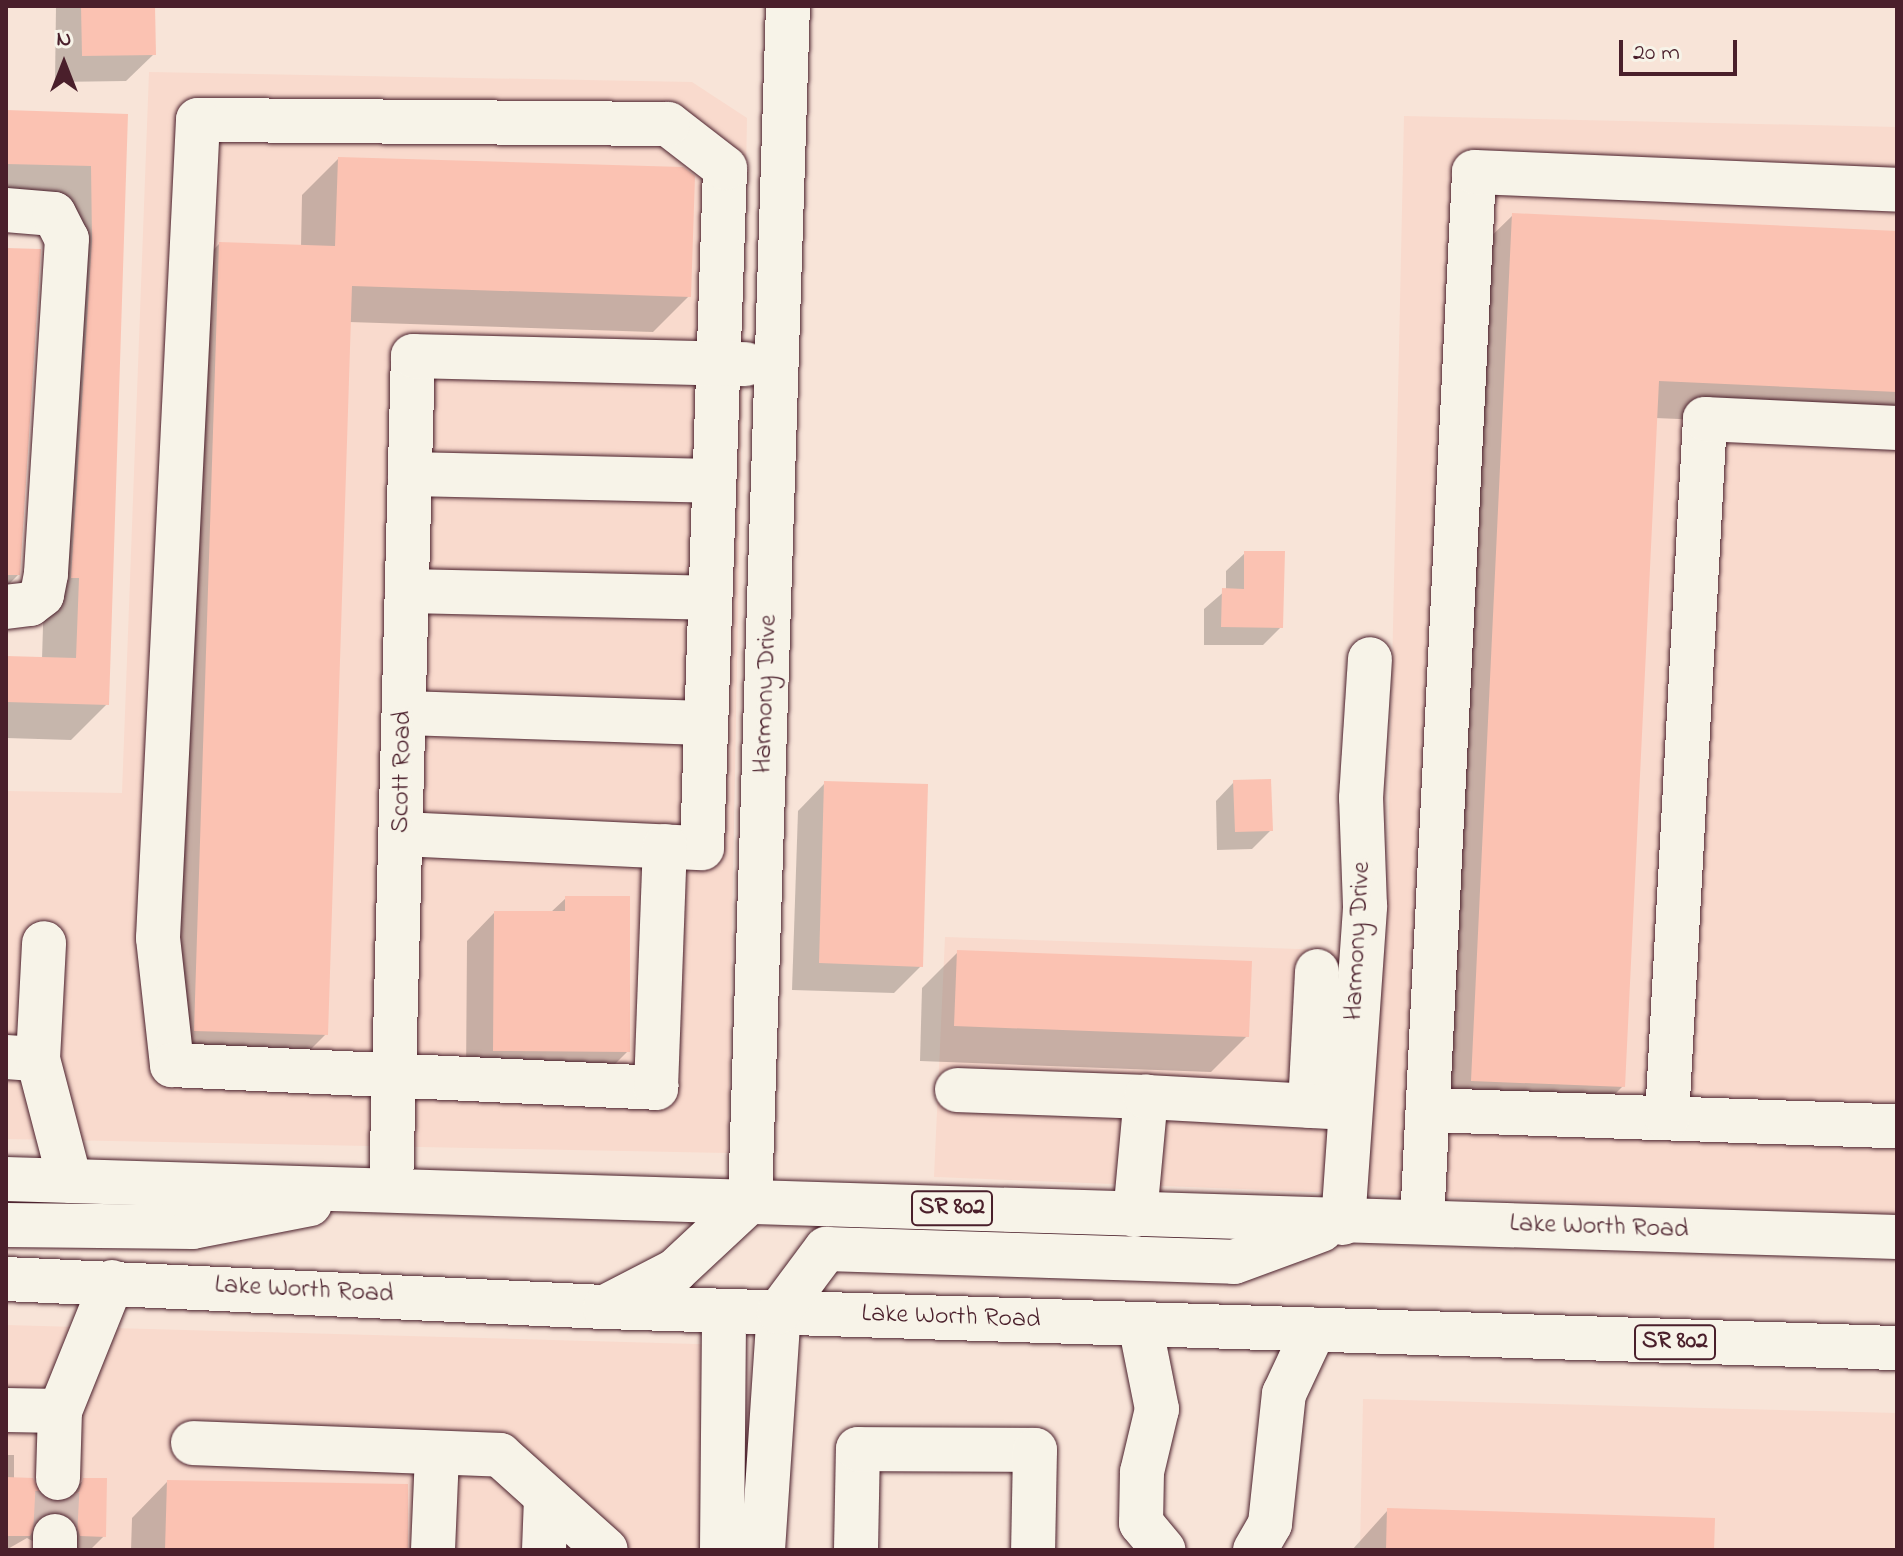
<!DOCTYPE html>
<html>
<head>
<meta charset="utf-8">
<style>
	body { margin:0 }
	#map { position:relative; width:1903px; height:1556px; overflow:hidden; background:#f8e4d8; font-family:"Indie Flower",sans-serif }
	div>[style] { position:absolute }
	.built>* { inset:0; background:#f9dacd }
	.shadow>* { inset:0; background:#0003 }
	.building>* { inset:0; background:#fbc2b2 }
	.minor-tunnel>* { height:44px; margin-top:-22px; transform-origin:0; background:repeating-linear-gradient(90deg,#d5bdb5 0 44px,transparent 0 66px) }
	.roads { filter:drop-shadow(0 0 2px #4a1f2b) drop-shadow(0 0 2px #4a1f2b) }
	.minor>* { height:44px; margin:-22px; padding:0 22px; transform-origin:22px; border-radius:22px; background:#f7f3e8 }
	.major>* { height:44px; margin:-22px; padding:0 22px; transform-origin:22px; border-radius:22px; background:#f7f3e8 }
	span { translate:-50% -50%; white-space:nowrap; text-align:center; line-height:1.15; -webkit-text-stroke:7px #f7f3e8; paint-order:stroke }
	.shield-label span { padding:2px 6px; background:#f7f3e8; border:2px solid; border-radius:6px; -webkit-text-stroke-width:0 }
	.shield-label { font-size:24px; color:#4a1f2b; font-weight:700 }
	.street-label { font-size:26px; color:#4a1f2b }
	.frame { position:absolute; inset:0; border:8px solid #4a1f2b; pointer-events:none }
	.north { position:absolute; left:24px; top:24px; width:80px; height:80px; -webkit-text-stroke:6px #f7f3e8; paint-order:stroke; rotate:0deg; font-size:22px; font-weight:700; line-height:32px; text-align:center; color:#4a1f2b }
	.north::after { content:''; display:block; margin:auto; width:28px; height:36px; background:#4a1f2b; clip-path:polygon(50% 0,100% 100%,50% 72%,0 100%) }
	.scale { position:absolute; left:1619px; top:40px; width:118px; height:36px; box-sizing:border-box; border:4px solid #4a1f2b; border-top:0; padding-left:10px; font-size:24px; line-height:28px; white-space:nowrap; color:#4a1f2b; -webkit-text-stroke:6px #f7f3e8; paint-order:stroke }
</style>
</head>
<body>
<div id="map">
	<div class="built">
		<i style="clip-path:polygon(149px 72px,692px 82px,747px 118px,728px 1153px,6px 1139px,6px 791px,122px 793px)"></i>
		<i style="clip-path:polygon(1404px 116px,1897px 127px,1897px 1215px,934px 1177px,945px 937px,1386px 952px)"></i>
		<i style="clip-path:polygon(6px 1325px,733px 1345px,736px 1550px,6px 1550px)"></i>
		<i style="clip-path:polygon(1363px 1399px,1897px 1413px,1897px 1550px,1360px 1550px)"></i>
	</div>
	<div class="shadow">
		<i style="clip-path:polygon(56px 6px,153px 6px,154px 54px,126px 81px,55px 82px)"></i>
		<i style="clip-path:polygon(6px 112px,125px 116px,107px 704px,71px 740px,6px 738px,6px 658px,42px 659px,56px 202px,6px 200px)"></i>
		<i style="clip-path:polygon(338px 159px,689px 296px,653px 332px,349px 322px,326px 1034px,290px 1070px,159px 1066px,184px 280px,219px 244px,301px 247px,302px 195px)"></i>
		<i style="clip-path:polygon(1513px 215px,1897px 233px,1897px 428px,1655px 418px,1623px 1086px,1587px 1122px,1436px 1116px,1477px 250px)"></i>
		<i style="clip-path:polygon(6px 250px,18px 575px,6px 587px)"></i>
		<i style="clip-path:polygon(1245px 553px,1281px 627px,1263px 645px,1204px 645px,1204px 609px,1226px 590px,1226px 571px)"></i>
		<i style="clip-path:polygon(1234px 782px,1271px 830px,1252px 849px,1217px 850px,1216px 801px)"></i>
		<i style="clip-path:polygon(825px 783px,921px 966px,894px 993px,792px 990px,798px 811px)"></i>
		<i style="clip-path:polygon(566px 898px,628px 1051px,601px 1078px,466px 1078px,467px 941px,494px 913px,550px 913px)"></i>
		<i style="clip-path:polygon(958px 952px,1247px 1036px,1211px 1072px,920px 1061px,922px 988px)"></i>
		<i style="clip-path:polygon(6px 1455px,14px 1455px,14px 1479px,56px 1505px,84px 1480px,104px 1536px,90px 1550px,49px 1550px,27px 1538px,6px 1550px)"></i>
		<i style="clip-path:polygon(167px 1482px,406px 1550px,131px 1550px,132px 1518px)"></i>
		<i style="clip-path:polygon(1388px 1510px,1712px 1550px,1352px 1550px)"></i>
	</div>
	<div class="building">
		<i style="clip-path:polygon(81px 6px,155px 6px,156px 55px,82px 56px)"></i>
		<i style="clip-path:polygon(6px 110px,128px 114px,109px 705px,6px 702px,6px 656px,76px 658px,79px 578px,71px 578px,92px 241px,91px 166px,6px 164px)"></i>
		<i style="clip-path:polygon(338px 157px,683px 167px,695px 176px,691px 297px,352px 286px,328px 1035px,194px 1031px,219px 242px,335px 246px)"></i>
		<i style="clip-path:polygon(1512px 213px,1897px 231px,1897px 392px,1659px 381px,1625px 1087px,1471px 1081px)"></i>
		<i style="clip-path:polygon(6px 248px,41px 249px,20px 575px,6px 575px)"></i>
		<i style="clip-path:polygon(1244px 551px,1285px 551px,1283px 628px,1221px 627px,1222px 588px,1244px 589px)"></i>
		<i style="clip-path:polygon(1271px 779px,1273px 831px,1235px 832px,1233px 780px)"></i>
		<i style="clip-path:polygon(824px 781px,928px 784px,923px 967px,819px 963px)"></i>
		<i style="clip-path:polygon(565px 896px,630px 896px,630px 1052px,493px 1051px,494px 911px,565px 911px)"></i>
		<i style="clip-path:polygon(957px 950px,1252px 961px,1249px 1037px,954px 1026px)"></i>
		<i style="clip-path:polygon(6px 1477px,33px 1478px,44px 1499px,58px 1503px,79px 1492px,83px 1478px,107px 1478px,106px 1537px,80px 1536px,76px 1523px,56px 1511px,42px 1515px,30px 1536px,6px 1536px)"></i>
		<i style="clip-path:polygon(167px 1480px,408px 1484px,408px 1550px,165px 1550px)"></i>
		<i style="clip-path:polygon(1387px 1508px,1715px 1518px,1714px 1550px,1386px 1550px)"></i>
	</div>
	<div class="minor-tunnel">
		<i style="left:55px;top:1536px;width:58px;rotate:-87deg"></i>
	</div>
	<div class="roads">
		<div class="minor">
			<i style="left:6px;top:210px;width:48px;rotate:4.8deg"></i>
			<i style="left:54px;top:214px;width:28px;rotate:63deg"></i>
			<i style="left:67px;top:239px;width:336px;rotate:93.6deg"></i>
			<i style="left:46px;top:574px;width:21px;rotate:101deg"></i>
			<i style="left:42px;top:595px;width:15px;rotate:143deg"></i>
			<i style="left:30px;top:604px;width:24px;rotate:173deg"></i>
			<i style="left:410px;top:474px;width:303px;rotate:1.3deg"></i>
			<i style="left:407px;top:591px;width:302px;rotate:1.3deg"></i>
			<i style="left:405px;top:713px;width:300px;rotate:1.9deg"></i>
			<i style="left:402px;top:834px;width:300px;rotate:2.7deg"></i>
			<i style="left:702px;top:848px;width:680px;rotate:-88.06deg"></i>
			<i style="left:725px;top:168px;width:72px;rotate:-142.3deg"></i>
			<i style="left:668px;top:124px;width:470px;rotate:-179.5deg"></i>
			<i style="left:198px;top:120px;width:819px;rotate:92.8deg"></i>
			<i style="left:158px;top:938px;width:128px;rotate:83.7deg"></i>
			<i style="left:172px;top:1065px;width:485px;rotate:2.7deg"></i>
			<i style="left:656px;top:1088px;width:242px;rotate:-87.9deg"></i>
			<i style="left:6px;top:1057px;width:32px;rotate:4deg"></i>
			<i style="left:38px;top:1059px;width:126px;rotate:75.3deg"></i>
			<i style="left:38px;top:1059px;width:116px;rotate:-87deg"></i>
			<i style="left:957px;top:1090px;width:189px;rotate:2.1deg"></i>
			<i style="left:1310px;top:1106px;width:135px;rotate:-87deg"></i>
			<i style="left:1428px;top:1110px;width:469px;rotate:2deg"></i>
			<i style="left:1667px;top:1118px;width:700px;rotate:-86.89deg"></i>
			<i style="left:1705px;top:419px;width:192px;rotate:2.7deg"></i>
			<i style="left:391px;top:1188px;width:832px;rotate:-88.49deg"></i>
			<i style="left:413px;top:356px;width:333px;rotate:1.4deg"></i>
			<i style="left:1135px;top:1215px;width:119px;rotate:-84.7deg"></i>
			<i style="left:1146px;top:1097px;width:204px;rotate:3.1deg"></i>
			<i style="left:1422px;top:1222px;width:1051px;rotate:-87.16deg"></i>
			<i style="left:1474px;top:172px;width:423px;rotate:2.4deg"></i>
			<i style="left:1343px;top:1223px;width:318px;rotate:-86deg"></i>
			<i style="left:1365px;top:906px;width:108px;rotate:-92.1deg"></i>
			<i style="left:1361px;top:798px;width:139px;rotate:-86.3deg"></i>
			<i style="left:605px;top:1307px;width:79px;rotate:-27.2deg"></i>
			<i style="left:675px;top:1271px;width:103px;rotate:-43deg"></i>
			<i style="left:750px;top:1201px;width:1196px;rotate:-88.18deg"></i>
			<i style="left:1140px;top:1324px;width:87px;rotate:78.7deg"></i>
			<i style="left:1157px;top:1409px;width:65px;rotate:103.4deg"></i>
			<i style="left:1142px;top:1472px;width:51px;rotate:91.1deg"></i>
			<i style="left:1141px;top:1523px;width:35px;rotate:50deg"></i>
			<i style="left:6px;top:1410px;width:54px;rotate:1.1deg"></i>
			<i style="left:193px;top:1443px;width:307px;rotate:2.2deg"></i>
			<i style="left:500px;top:1455px;width:142px;rotate:41.9deg"></i>
			<i style="left:58px;top:1478px;width:67px;rotate:-88.3deg"></i>
			<i style="left:60px;top:1411px;width:139px;rotate:-68deg"></i>
			<i style="left:55px;top:1550px;width:14px;rotate:-90deg"></i>
			<i style="left:433px;top:1550px;width:97px;rotate:-87.6deg"></i>
			<i style="left:544px;top:1550px;width:53px;rotate:-87.8deg"></i>
			<i style="left:722px;top:1550px;width:239px;rotate:-89.5deg"></i>
			<i style="left:763px;top:1550px;width:239px;rotate:-86.2deg"></i>
			<i style="left:856px;top:1550px;width:101px;rotate:-88.9deg"></i>
			<i style="left:858px;top:1449px;width:177px;rotate:0.3deg"></i>
			<i style="left:1035px;top:1450px;width:100px;rotate:91.1deg"></i>
			<i style="left:1255px;top:1550px;width:30px;rotate:-60deg"></i>
			<i style="left:1270px;top:1524px;width:131px;rotate:-83.9deg"></i>
			<i style="left:1284px;top:1394px;width:71px;rotate:-64.9deg"></i>
		</div>
		<div class="major">
			<i style="left:6px;top:1179px;width:1892px;rotate:1.76deg"></i>
			<i style="left:6px;top:1225px;width:187px;rotate:0.6deg"></i>
			<i style="left:193px;top:1227px;width:119px;rotate:-11.1deg"></i>
			<i style="left:6px;top:1279px;width:600px;rotate:2.68deg"></i>
			<i style="left:605px;top:1307px;width:1293px;rotate:1.82deg"></i>
			<i style="left:779px;top:1312px;width:79px;rotate:-53.3deg"></i>
			<i style="left:826px;top:1249px;width:408px;rotate:1.8deg"></i>
			<i style="left:1234px;top:1262px;width:93px;rotate:-20.2deg"></i>
		</div>
	</div>
	<div class="shield-label">
		<span style="left:952px;top:1208px">SR 802</span>
		<span style="left:1675px;top:1342px">SR 802</span>
	</div>
	<div class="street-label">
		<span style="left:767px;top:694px;rotate:-88deg">Harmony Drive</span>
		<span style="left:403px;top:772px;rotate:-89deg">Scott Road</span>
		<span style="left:1359px;top:941px;rotate:-87deg">Harmony Drive</span>
		<span style="left:1599px;top:1228px;rotate:2deg">Lake Worth Road</span>
		<span style="left:304px;top:1291px;rotate:3deg">Lake Worth Road</span>
		<span style="left:951px;top:1318px;rotate:2deg">Lake Worth Road</span>
	</div>
	<div class="frame"></div>
	<div class="north">N</div>
	<div class="scale">20 m</div>
</div>
</body>
</html>
